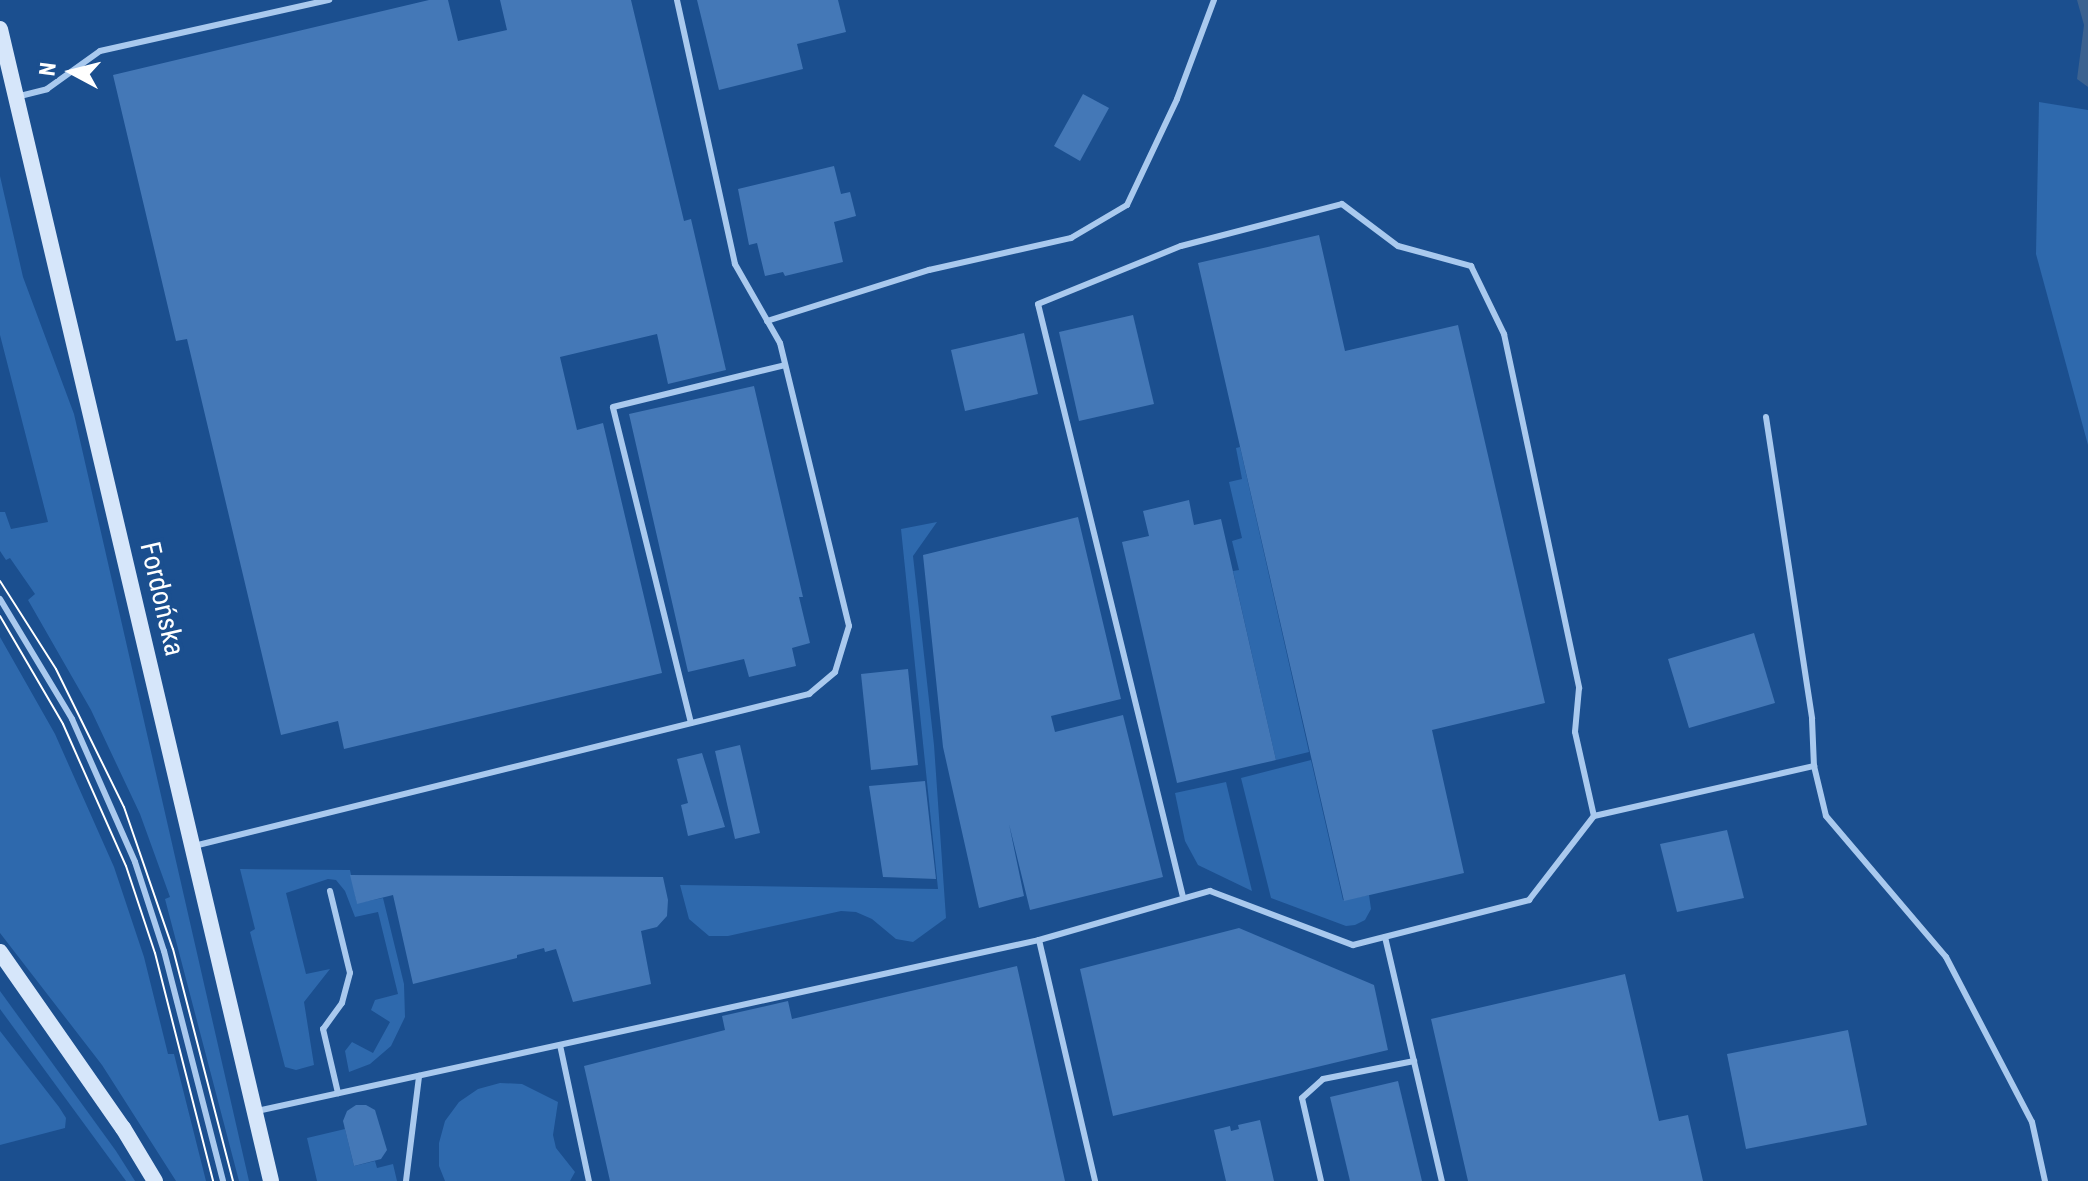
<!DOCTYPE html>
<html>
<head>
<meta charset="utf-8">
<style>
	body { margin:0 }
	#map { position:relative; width:2088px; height:1181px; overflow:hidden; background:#1b4f8f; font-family:"Roboto Condensed",sans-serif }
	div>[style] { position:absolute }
	.green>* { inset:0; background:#2e69ad }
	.water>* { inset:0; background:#3c6290 }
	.building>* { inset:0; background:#4478b7 }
	.lane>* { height:6px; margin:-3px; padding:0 3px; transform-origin:3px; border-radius:3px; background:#a9c9ee }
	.secondary>* { height:16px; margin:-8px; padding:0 8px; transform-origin:8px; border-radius:8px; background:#d6e6fa }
	.tram>* { height:2px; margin:-1px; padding:0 1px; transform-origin:1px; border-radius:1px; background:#fff }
	span { translate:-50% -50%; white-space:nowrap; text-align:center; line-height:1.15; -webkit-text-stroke:8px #1b4f8f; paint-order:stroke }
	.street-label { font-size:28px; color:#fff }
	.north { position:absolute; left:32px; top:32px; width:80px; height:80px; -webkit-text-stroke:6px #1b4f8f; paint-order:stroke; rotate:277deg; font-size:22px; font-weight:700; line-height:32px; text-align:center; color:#fff }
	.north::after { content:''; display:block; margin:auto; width:28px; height:36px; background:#fff; clip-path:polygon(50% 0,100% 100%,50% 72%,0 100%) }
</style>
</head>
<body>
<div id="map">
	<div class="green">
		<i style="clip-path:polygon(2039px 102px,2088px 110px,2088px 445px,2036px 254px)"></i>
		<i style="clip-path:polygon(0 176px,23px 277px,74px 414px,249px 1181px,239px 1181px,165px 899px,170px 897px,140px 814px,91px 710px,28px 600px,35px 594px,10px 558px,6px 560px,0 551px,0 512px,5px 512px,11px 529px,48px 522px,0 335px)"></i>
		<i style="clip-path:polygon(1240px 447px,1309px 752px,1276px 760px,1233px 571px,1239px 570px,1232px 541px,1242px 538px,1229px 482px,1242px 479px,1236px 448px)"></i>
		<i style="clip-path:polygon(937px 522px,913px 556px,934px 745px,946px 918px,913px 942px,896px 939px,872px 919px,856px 912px,841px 911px,728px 936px,709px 936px,689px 919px,680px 885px,938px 889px,901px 529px)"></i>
		<i style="clip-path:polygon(0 637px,55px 734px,114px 867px,144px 957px,168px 1054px,174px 1054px,206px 1181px,176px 1181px,102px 1065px,0 933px)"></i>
		<i style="clip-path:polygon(1311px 760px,1343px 900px,1369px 895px,1371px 909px,1365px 920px,1355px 925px,1346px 926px,1271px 898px,1241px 778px)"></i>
		<i style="clip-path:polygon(1226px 782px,1252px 891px,1198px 865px,1185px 841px,1175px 793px)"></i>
		<i style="clip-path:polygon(240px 869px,350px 870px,357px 903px,383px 898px,404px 984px,405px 1017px,391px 1046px,370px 1064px,349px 1072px,345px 1051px,352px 1042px,373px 1053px,390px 1022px,371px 1010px,375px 1000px,398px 994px,378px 912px,355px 917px,345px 891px,336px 880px,328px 879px,286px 893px,306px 974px,330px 969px,304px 1002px,314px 1065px,296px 1070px,285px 1067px,250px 932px,255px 929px)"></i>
		<i style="clip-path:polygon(0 991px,116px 1151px,135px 1181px,126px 1181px,0 1009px)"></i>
		<i style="clip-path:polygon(0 1031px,59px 1107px,66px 1118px,65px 1128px,0 1145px)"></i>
		<i style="clip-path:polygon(500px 1083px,522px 1084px,558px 1102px,553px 1135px,556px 1148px,575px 1172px,570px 1181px,445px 1181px,439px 1166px,439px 1143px,445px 1121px,459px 1102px,478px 1089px)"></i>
		<i style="clip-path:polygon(345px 1129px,354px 1166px,375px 1161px,377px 1168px,393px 1164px,397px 1181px,317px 1181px,307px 1138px)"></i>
	</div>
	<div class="water">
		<i style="clip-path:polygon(2077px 0,2088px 0,2088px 87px,2077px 79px,2084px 25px)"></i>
	</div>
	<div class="building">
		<i style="clip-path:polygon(429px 0,448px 0,458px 41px,507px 30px,500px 0,631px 0,684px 221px,691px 219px,726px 370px,668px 384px,657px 334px,560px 357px,577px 430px,603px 423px,662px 673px,344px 749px,338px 721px,281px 735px,187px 339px,176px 341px,113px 75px)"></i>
		<i style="clip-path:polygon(697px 0,838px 0,846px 32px,797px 44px,803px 69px,719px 90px)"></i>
		<i style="clip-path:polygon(1083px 94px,1109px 108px,1080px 161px,1054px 146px)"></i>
		<i style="clip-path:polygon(834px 166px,841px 194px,850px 192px,856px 216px,834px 222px,843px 262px,785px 276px,783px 272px,765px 276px,757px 243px,749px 245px,738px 189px)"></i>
		<i style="clip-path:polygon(1319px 235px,1345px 351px,1458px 325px,1545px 703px,1432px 730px,1464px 873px,1344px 901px,1198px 263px)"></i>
		<i style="clip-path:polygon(1133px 315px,1154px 404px,1079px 421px,1059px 332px)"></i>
		<i style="clip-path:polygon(1024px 333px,1038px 394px,965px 411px,951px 350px)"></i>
		<i style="clip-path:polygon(754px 386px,803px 597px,799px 597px,810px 643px,792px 648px,796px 666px,749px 677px,744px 659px,688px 672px,629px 414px)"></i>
		<i style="clip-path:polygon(1189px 500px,1194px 525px,1221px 519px,1276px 760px,1177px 783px,1122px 542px,1149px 536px,1143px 511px)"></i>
		<i style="clip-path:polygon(1078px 517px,1121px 699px,1051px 716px,1055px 732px,1123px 715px,1163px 877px,1030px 910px,1009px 824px,1024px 896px,979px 908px,943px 747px,923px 555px)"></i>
		<i style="clip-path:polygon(1754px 633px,1775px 703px,1689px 728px,1668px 659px)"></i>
		<i style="clip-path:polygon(908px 669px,918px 765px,871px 770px,861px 674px)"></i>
		<i style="clip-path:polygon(740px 745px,760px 833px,735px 839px,715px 751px)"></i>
		<i style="clip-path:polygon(702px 753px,725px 827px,688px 836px,681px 805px,688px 803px,677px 759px)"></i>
		<i style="clip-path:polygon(925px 781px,936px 879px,883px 877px,869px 786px)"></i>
		<i style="clip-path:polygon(1727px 830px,1744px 898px,1677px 912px,1660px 844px)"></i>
		<i style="clip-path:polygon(350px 875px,663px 877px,668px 900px,667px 916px,657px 927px,641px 931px,651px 984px,573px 1002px,556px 949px,545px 952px,544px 948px,517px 955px,517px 958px,413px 984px,393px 895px,357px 904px)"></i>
		<i style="clip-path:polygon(1239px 928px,1374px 985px,1388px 1050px,1113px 1116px,1080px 969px)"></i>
		<i style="clip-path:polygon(1017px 966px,1065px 1181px,610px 1181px,584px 1066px,725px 1030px,722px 1016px,788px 1001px,792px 1019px)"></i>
		<i style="clip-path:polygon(1625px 974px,1659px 1121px,1688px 1115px,1703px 1181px,1468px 1181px,1431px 1019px)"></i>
		<i style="clip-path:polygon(1848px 1030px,1867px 1125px,1746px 1149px,1727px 1054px)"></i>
		<i style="clip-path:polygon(1398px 1081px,1422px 1181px,1350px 1181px,1330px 1097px)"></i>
		<i style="clip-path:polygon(356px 1105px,366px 1105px,375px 1110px,387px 1150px,381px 1159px,354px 1166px,343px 1121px,347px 1111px)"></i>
		<i style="clip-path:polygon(1260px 1120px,1274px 1181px,1226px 1181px,1214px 1130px,1230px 1126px,1231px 1131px,1239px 1129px,1238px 1125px)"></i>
	</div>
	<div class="lane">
		<i style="left:16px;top:97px;width:32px;rotate:-14deg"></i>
		<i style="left:47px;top:89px;width:65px;rotate:-35.6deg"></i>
		<i style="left:100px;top:51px;width:235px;rotate:-12.6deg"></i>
		<i style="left:767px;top:321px;width:170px;rotate:-17.5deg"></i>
		<i style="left:929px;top:270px;width:146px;rotate:-12.7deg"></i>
		<i style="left:1071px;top:238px;width:65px;rotate:-30.5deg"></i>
		<i style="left:1127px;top:205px;width:117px;rotate:-64.7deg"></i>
		<i style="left:1177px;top:99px;width:106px;rotate:-69.5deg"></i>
		<i style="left:1766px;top:417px;width:305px;rotate:81.3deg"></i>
		<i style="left:1812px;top:719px;width:47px;rotate:87.6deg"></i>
		<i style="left:0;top:599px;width:140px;rotate:59deg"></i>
		<i style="left:72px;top:719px;width:156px;rotate:66.2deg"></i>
		<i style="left:135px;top:862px;width:94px;rotate:72deg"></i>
		<i style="left:164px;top:951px;width:237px;rotate:75.6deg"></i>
		<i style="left:691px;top:723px;width:325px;rotate:-103.9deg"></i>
		<i style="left:613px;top:407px;width:177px;rotate:-13.7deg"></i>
		<i style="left:194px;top:846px;width:634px;rotate:-13.88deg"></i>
		<i style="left:809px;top:694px;width:34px;rotate:-40deg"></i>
		<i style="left:835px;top:672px;width:48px;rotate:-73.1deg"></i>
		<i style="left:849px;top:626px;width:291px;rotate:-103.7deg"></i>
		<i style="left:780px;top:343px;width:91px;rotate:-119.7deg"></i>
		<i style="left:735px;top:264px;width:270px;rotate:-102.4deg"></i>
		<i style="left:330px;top:891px;width:84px;rotate:76.3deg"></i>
		<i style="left:350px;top:973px;width:31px;rotate:105deg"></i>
		<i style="left:342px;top:1003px;width:32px;rotate:126deg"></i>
		<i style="left:323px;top:1029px;width:66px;rotate:76.8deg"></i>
		<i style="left:1183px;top:897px;width:610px;rotate:-103.74deg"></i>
		<i style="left:1038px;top:304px;width:154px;rotate:-22.1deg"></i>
		<i style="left:1181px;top:246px;width:166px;rotate:-14.6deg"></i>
		<i style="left:1342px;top:204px;width:70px;rotate:36.9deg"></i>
		<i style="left:1398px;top:246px;width:76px;rotate:15.3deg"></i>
		<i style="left:1471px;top:266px;width:76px;rotate:64.1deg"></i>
		<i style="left:1504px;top:334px;width:362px;rotate:78deg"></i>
		<i style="left:1579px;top:688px;width:44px;rotate:95.2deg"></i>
		<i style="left:1575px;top:732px;width:86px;rotate:77.3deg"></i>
		<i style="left:1385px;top:937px;width:251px;rotate:76.9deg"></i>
		<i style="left:1039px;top:940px;width:247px;rotate:76.9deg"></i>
		<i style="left:560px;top:1045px;width:139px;rotate:78deg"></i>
		<i style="left:257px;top:1111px;width:800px;rotate:-12.33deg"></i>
		<i style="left:1039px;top:940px;width:178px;rotate:-16deg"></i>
		<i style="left:1210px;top:891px;width:153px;rotate:20.7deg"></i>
		<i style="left:1353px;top:945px;width:182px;rotate:-14.3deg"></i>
		<i style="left:1529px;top:900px;width:106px;rotate:-52.3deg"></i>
		<i style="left:1594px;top:816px;width:226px;rotate:-12.8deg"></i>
		<i style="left:1814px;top:766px;width:51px;rotate:76.5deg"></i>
		<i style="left:1826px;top:816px;width:185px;rotate:49.6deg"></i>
		<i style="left:1946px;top:957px;width:186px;rotate:62.5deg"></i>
		<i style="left:2032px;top:1122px;width:60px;rotate:77.6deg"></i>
		<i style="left:406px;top:1181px;width:106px;rotate:-82.9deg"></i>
		<i style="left:1321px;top:1181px;width:85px;rotate:-102.9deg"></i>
		<i style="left:1302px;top:1098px;width:28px;rotate:-42deg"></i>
		<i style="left:1323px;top:1079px;width:93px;rotate:-11.2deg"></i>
	</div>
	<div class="secondary">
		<i style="left:0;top:29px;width:1183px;rotate:76.76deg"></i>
		<i style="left:0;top:952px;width:215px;rotate:55.1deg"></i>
		<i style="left:123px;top:1128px;width:62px;rotate:58.9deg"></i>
	</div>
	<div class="tram">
		<i style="left:0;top:581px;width:104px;rotate:57.5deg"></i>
		<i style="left:56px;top:669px;width:154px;rotate:63.8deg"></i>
		<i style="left:124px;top:807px;width:150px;rotate:71deg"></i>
		<i style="left:173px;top:949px;width:240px;rotate:75.5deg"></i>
		<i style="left:0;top:616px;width:125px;rotate:59.7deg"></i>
		<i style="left:63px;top:724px;width:155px;rotate:66.1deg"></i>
		<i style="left:126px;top:866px;width:92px;rotate:71.6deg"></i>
		<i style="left:155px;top:953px;width:235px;rotate:75.7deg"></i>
	</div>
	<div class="street-label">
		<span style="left:162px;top:599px;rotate:77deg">Fordońska</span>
	</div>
	<div class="north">N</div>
</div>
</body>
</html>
